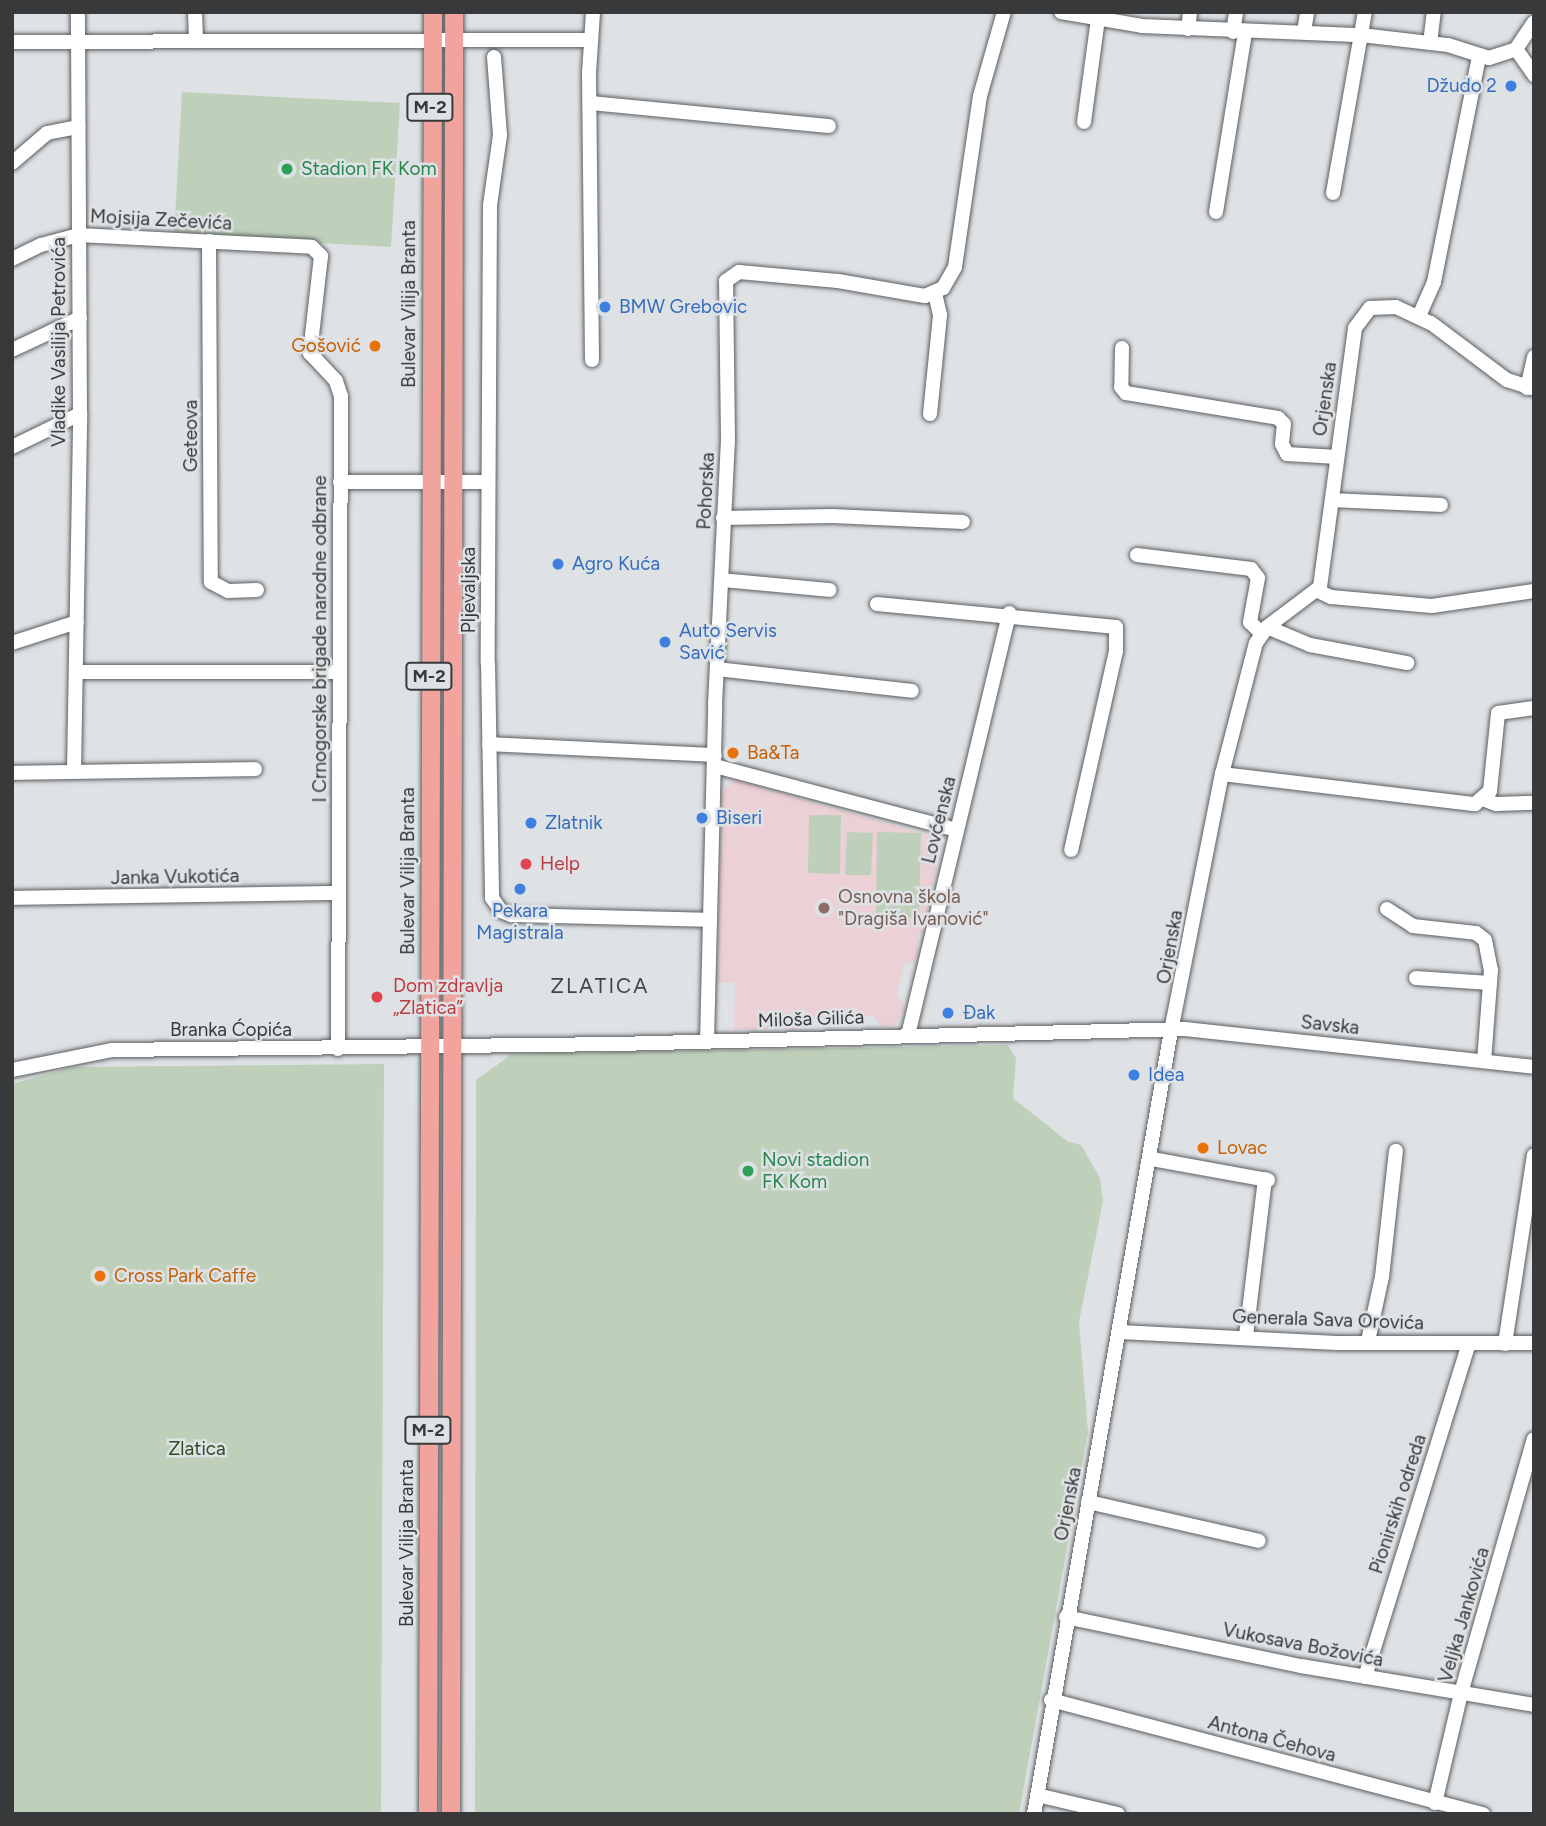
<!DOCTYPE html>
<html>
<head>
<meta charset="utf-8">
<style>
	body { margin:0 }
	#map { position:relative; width:1546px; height:1826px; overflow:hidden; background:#dee2e5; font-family:Figtree,sans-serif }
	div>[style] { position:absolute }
	.education>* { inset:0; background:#ebd0d5 }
	.green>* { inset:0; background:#bfd0ba }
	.roads { filter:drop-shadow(0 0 2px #5b5e61) drop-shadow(0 0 2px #5b5e61) }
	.minor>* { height:14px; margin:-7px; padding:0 7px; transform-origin:7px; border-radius:7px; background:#fff }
	.major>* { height:18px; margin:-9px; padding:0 9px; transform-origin:9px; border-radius:9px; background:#f1a49e }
	.dots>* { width:19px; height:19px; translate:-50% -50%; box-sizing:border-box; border:4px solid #dee2e5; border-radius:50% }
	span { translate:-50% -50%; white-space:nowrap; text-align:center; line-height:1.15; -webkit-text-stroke:5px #dee2e5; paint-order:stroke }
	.shield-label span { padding:2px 5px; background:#dee2e5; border:2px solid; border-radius:5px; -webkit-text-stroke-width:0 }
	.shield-label { font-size:18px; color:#37393a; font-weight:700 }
	.shop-label { font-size:19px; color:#366cbe }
	.right { translate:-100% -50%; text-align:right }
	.left { translate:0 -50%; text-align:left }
	.leisure-label { font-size:19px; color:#27864d }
	.street-label { font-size:19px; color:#37393a }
	.food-label { font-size:19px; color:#c56008 }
	.health-label { font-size:19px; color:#be3a42 }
	.education-label { font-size:19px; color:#785e54 }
	.park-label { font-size:19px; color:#2c4e20 }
	.neighbourhood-label { font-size:21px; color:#424548; letter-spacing:2px }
	.frame { position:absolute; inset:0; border:14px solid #37393a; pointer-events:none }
</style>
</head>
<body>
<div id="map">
	<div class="education">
		<i style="clip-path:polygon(735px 780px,942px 839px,923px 934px,918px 934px,918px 956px,914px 962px,904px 964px,897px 993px,905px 1008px,895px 1025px,882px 1027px,874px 1016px,807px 1018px,797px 1029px,734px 1030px,735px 983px,717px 982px,722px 792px)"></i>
	</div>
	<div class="green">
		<i style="clip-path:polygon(182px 92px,400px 103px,391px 247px,174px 235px)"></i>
		<i style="clip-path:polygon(809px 815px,841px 815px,840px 874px,808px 873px)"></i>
		<i style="clip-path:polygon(847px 832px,873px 833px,871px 875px,845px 875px)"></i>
		<i style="clip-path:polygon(877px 832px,921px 833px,919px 918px,876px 917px)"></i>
		<i style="clip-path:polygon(1008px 1045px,1016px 1058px,1013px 1098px,1067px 1141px,1081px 1145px,1100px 1178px,1103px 1201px,1079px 1322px,1088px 1432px,1019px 1814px,475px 1814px,476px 1080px,512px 1054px)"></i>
		<i style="clip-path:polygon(384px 1064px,381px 1814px,12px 1814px,12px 1084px,73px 1067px)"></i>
	</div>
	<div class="roads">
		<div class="minor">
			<i style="left:195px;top:12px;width:29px;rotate:88deg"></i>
			<i style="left:1061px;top:12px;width:82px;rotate:9.8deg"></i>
			<i style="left:1142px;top:26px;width:219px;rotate:2.4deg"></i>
			<i style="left:1361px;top:35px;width:88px;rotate:6.6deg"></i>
			<i style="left:1448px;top:45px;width:43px;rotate:17.6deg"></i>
			<i style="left:1489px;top:58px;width:28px;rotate:-18deg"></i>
			<i style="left:1516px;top:49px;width:32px;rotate:-56deg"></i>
			<i style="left:1188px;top:29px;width:17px;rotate:-83deg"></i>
			<i style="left:1233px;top:32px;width:20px;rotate:-81deg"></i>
			<i style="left:1304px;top:32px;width:20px;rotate:-81deg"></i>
			<i style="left:12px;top:42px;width:579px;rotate:-0.2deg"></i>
			<i style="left:1430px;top:43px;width:31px;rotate:-83deg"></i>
			<i style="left:1516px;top:49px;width:32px;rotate:55deg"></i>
			<i style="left:494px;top:57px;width:78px;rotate:85.6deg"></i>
			<i style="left:500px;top:135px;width:71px;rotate:98.1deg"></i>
			<i style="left:490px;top:205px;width:458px;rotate:90.3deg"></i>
			<i style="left:488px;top:663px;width:235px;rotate:89deg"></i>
			<i style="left:492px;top:898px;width:16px;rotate:55deg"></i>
			<i style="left:501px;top:911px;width:11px;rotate:22deg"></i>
			<i style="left:511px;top:915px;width:198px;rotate:1.4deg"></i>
			<i style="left:590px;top:103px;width:240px;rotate:5.5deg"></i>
			<i style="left:1084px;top:122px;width:104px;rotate:-82.3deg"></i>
			<i style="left:12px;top:163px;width:46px;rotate:-40.6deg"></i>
			<i style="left:47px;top:133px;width:32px;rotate:-11deg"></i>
			<i style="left:1333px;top:193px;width:184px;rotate:-80deg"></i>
			<i style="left:1216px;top:212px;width:181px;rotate:-80.8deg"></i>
			<i style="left:209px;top:241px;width:341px;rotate:89.7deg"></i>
			<i style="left:211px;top:582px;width:19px;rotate:28deg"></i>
			<i style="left:228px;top:591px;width:29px;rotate:-2deg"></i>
			<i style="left:12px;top:259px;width:32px;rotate:-26deg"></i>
			<i style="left:41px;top:245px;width:38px;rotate:-15deg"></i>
			<i style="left:78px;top:235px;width:234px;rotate:2.9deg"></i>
			<i style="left:312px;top:247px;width:13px;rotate:45deg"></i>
			<i style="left:321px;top:256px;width:98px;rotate:96.5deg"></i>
			<i style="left:310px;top:353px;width:38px;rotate:47deg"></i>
			<i style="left:336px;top:381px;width:16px;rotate:72deg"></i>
			<i style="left:341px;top:396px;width:653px;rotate:90.26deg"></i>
			<i style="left:1419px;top:316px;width:37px;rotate:-66deg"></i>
			<i style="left:1434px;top:282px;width:229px;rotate:-78.7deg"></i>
			<i style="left:1122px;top:348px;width:39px;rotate:91deg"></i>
			<i style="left:1121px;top:387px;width:8px;rotate:50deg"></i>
			<i style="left:1126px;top:393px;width:154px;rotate:9.3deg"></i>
			<i style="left:1278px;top:418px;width:8px;rotate:45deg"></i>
			<i style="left:1284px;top:424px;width:20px;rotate:96deg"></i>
			<i style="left:1282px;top:444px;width:11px;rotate:63deg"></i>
			<i style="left:1287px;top:454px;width:50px;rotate:3.4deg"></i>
			<i style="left:12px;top:350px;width:75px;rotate:-25.2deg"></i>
			<i style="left:592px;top:360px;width:287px;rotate:-90.6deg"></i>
			<i style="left:589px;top:73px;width:61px;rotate:-86.2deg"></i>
			<i style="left:1527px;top:388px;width:32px;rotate:-77deg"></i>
			<i style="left:930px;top:414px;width:100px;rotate:-84.2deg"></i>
			<i style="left:940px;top:315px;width:23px;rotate:-103deg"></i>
			<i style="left:12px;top:447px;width:76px;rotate:-25.9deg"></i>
			<i style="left:340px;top:482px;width:148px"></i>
			<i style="left:1332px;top:500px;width:109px;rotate:2.6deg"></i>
			<i style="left:723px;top:518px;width:109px;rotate:-1.1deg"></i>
			<i style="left:832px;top:516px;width:131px;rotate:2.6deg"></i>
			<i style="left:1137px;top:555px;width:115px;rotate:7deg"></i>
			<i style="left:1251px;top:569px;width:11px;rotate:52deg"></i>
			<i style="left:1258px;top:578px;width:45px;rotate:100.3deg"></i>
			<i style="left:1250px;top:622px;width:17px;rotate:45deg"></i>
			<i style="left:722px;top:580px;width:108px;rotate:5.3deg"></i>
			<i style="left:1318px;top:591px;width:14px;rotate:25deg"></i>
			<i style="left:1331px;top:597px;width:101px;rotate:5.1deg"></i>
			<i style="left:1432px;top:606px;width:103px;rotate:-8.4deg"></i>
			<i style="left:877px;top:604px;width:240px;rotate:5.5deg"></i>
			<i style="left:1116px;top:627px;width:24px;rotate:90deg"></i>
			<i style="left:1116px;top:651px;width:204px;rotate:102.7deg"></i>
			<i style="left:1267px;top:627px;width:47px;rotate:22.7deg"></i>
			<i style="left:1310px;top:645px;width:99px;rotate:10.5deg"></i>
			<i style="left:12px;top:643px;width:68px;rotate:-17.9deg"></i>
			<i style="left:717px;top:669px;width:196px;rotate:6.4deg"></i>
			<i style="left:77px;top:672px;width:261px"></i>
			<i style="left:489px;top:744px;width:226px;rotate:2.8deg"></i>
			<i style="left:715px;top:766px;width:250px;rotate:14.8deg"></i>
			<i style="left:74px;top:771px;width:357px;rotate:-89deg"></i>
			<i style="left:80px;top:414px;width:402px;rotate:-90.3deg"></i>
			<i style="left:12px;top:773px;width:243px;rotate:-0.9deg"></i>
			<i style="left:1222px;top:774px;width:255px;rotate:6.8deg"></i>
			<i style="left:1475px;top:804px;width:20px;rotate:-41deg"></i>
			<i style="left:1490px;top:791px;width:78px;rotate:-84.1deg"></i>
			<i style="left:1498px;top:713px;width:36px;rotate:-8deg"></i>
			<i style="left:1485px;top:800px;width:12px;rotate:20deg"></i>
			<i style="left:1496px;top:804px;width:38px;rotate:-2deg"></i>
			<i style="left:12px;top:898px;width:327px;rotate:-0.9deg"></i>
			<i style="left:1387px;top:909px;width:31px;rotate:33deg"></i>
			<i style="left:1413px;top:926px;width:63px;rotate:6.3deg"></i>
			<i style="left:1476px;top:933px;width:11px;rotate:38deg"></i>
			<i style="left:1485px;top:940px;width:31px;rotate:79deg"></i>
			<i style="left:1491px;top:970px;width:91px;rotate:94.4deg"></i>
			<i style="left:1416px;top:978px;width:74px;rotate:3.9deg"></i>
			<i style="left:908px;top:1035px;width:434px;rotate:-76.5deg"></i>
			<i style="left:707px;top:1042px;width:337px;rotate:-88.6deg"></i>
			<i style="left:715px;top:705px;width:264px;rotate:-87.2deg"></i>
			<i style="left:728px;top:441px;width:160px;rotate:-90.7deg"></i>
			<i style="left:726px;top:281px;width:16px;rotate:-35deg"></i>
			<i style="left:739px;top:272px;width:99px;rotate:5.2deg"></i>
			<i style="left:838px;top:281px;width:88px;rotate:9.8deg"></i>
			<i style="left:925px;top:296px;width:20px;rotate:-24deg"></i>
			<i style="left:943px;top:288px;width:24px;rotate:-60deg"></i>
			<i style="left:955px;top:267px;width:173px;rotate:-81.7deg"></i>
			<i style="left:980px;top:96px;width:87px;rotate:-74.1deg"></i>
			<i style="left:12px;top:1070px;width:102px;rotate:-11.3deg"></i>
			<i style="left:112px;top:1050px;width:505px;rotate:-0.68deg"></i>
			<i style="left:617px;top:1044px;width:568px;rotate:-1.51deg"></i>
			<i style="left:1185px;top:1029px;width:351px;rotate:6.2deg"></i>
			<i style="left:1152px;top:1159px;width:118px;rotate:10.3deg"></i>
			<i style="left:1120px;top:1332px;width:217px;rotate:2.9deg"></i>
			<i style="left:1337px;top:1343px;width:197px"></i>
			<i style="left:1246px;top:1336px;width:158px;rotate:-83.1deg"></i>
			<i style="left:1368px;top:1341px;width:66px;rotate:-77.7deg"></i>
			<i style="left:1382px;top:1277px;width:127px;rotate:-83.7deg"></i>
			<i style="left:1505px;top:1344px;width:191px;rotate:-81.3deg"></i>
			<i style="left:1088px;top:1502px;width:175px;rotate:12.8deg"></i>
			<i style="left:1066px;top:1617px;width:240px;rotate:11.8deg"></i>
			<i style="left:1301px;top:1666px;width:236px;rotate:9.5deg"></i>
			<i style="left:1365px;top:1677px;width:349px;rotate:-72.7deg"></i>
			<i style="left:1051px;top:1700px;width:447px;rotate:14.8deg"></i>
			<i style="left:1037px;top:1795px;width:83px;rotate:13.2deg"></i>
			<i style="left:1435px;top:1803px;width:113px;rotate:-76.7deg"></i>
			<i style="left:1461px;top:1693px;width:264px;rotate:-74deg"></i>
			<i style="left:1034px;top:1814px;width:795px;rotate:-80.08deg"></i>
			<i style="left:1171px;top:1031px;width:262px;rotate:-78.8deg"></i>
			<i style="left:1222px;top:774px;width:135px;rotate:-75.5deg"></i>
			<i style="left:1256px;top:643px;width:19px;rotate:-55deg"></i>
			<i style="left:1267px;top:627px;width:66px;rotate:-37deg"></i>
			<i style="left:1320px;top:587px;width:261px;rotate:-82.3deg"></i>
			<i style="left:1355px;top:328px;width:25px;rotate:-53deg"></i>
			<i style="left:1370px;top:308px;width:26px;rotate:-2deg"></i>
			<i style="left:1396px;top:307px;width:38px;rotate:25deg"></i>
			<i style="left:1431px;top:323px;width:95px;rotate:36.9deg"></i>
			<i style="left:1507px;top:380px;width:28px;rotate:18deg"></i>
		</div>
		<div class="major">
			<i style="left:428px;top:1814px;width:1802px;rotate:-89.84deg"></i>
			<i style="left:451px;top:1814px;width:1802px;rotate:-89.9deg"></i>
		</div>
	</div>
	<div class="dots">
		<i style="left:1511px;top:86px;background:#3f7fe0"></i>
		<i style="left:287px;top:169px;background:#2e9e5b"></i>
		<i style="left:605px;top:307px;background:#3f7fe0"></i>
		<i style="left:375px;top:346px;background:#e8710a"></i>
		<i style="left:558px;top:564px;background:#3f7fe0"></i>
		<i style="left:665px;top:642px;background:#3f7fe0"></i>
		<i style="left:733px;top:753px;background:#e8710a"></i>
		<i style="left:702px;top:818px;background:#3f7fe0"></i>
		<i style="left:531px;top:823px;background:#3f7fe0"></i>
		<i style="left:526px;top:864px;background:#e0444e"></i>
		<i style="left:520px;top:889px;background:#3f7fe0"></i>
		<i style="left:824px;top:908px;background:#8d6e63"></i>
		<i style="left:377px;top:997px;background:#e0444e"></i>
		<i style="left:948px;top:1013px;background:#3f7fe0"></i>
		<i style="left:1134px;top:1075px;background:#3f7fe0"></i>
		<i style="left:1203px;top:1148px;background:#e8710a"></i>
		<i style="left:748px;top:1171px;background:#2e9e5b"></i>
		<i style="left:100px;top:1276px;background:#e8710a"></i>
	</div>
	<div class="shield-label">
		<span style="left:430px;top:107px">M-2</span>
		<span style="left:429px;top:676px">M-2</span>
		<span style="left:428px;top:1430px">M-2</span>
	</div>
	<div class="shop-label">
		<span class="right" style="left:1497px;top:86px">Džudo 2</span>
		<span class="left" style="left:619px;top:307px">BMW Grebovic</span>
		<span class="left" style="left:572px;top:564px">Agro Kuća</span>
		<span class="left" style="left:679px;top:642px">Auto Servis<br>Savić</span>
		<span class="left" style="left:716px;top:818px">Biseri</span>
		<span class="left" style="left:545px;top:823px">Zlatnik</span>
		<span style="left:520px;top:922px">Pekara<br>Magistrala</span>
		<span class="left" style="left:962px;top:1013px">Đak</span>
		<span class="left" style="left:1148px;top:1075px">Idea</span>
	</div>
	<div class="leisure-label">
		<span class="left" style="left:301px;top:169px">Stadion FK Kom</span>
		<span class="left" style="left:762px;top:1171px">Novi stadion<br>FK Kom</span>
	</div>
	<div class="street-label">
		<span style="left:161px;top:220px;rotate:3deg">Mojsija Zečevića</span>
		<span style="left:409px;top:304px;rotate:-90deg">Bulevar Vilija Branta</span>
		<span style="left:59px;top:342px;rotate:-90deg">Vladike Vasilija Petrovića</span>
		<span style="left:1325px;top:399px;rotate:-82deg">Orjenska</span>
		<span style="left:191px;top:436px;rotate:-90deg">Geteova</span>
		<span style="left:706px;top:491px;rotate:-87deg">Pohorska</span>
		<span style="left:469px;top:590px;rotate:-90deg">Pljevaljska</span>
		<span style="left:320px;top:639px;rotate:-90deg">I Crnogorske brigade narodne odbrane</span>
		<span style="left:939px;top:820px;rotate:-76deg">Lovćenska</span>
		<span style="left:408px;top:871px;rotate:-90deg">Bulevar Vilija Branta</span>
		<span style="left:175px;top:877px;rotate:-1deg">Janka Vukotića</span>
		<span style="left:1170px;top:947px;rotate:-80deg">Orjenska</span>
		<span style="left:811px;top:1019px;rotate:-2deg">Miloša Gilića</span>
		<span style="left:1330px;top:1025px;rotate:6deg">Savska</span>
		<span style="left:231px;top:1030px">Branka Ćopića</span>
		<span style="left:1328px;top:1320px;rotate:2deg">Generala Sava Orovića</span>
		<span style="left:1068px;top:1504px;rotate:-79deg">Orjenska</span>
		<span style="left:1398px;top:1504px;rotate:-72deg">Pionirskih odreda</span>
		<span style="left:407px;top:1543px;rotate:-90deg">Bulevar Vilija Branta</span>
		<span style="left:1464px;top:1615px;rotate:-74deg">Veljka Jankovića</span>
		<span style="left:1303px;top:1645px;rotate:11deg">Vukosava Božovića</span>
		<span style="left:1272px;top:1739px;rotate:15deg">Antona Čehova</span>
	</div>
	<div class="food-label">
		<span class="right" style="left:361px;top:346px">Gošović</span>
		<span class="left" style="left:747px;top:753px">Ba&amp;Ta</span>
		<span class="left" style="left:1217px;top:1148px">Lovac</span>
		<span class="left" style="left:114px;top:1276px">Cross Park Caffe</span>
	</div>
	<div class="health-label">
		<span class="left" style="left:540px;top:864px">Help</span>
		<span class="left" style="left:393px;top:997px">Dom zdravlja<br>„Zlatica”</span>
	</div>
	<div class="education-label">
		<span class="left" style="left:838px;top:908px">Osnovna škola<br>"Dragiša Ivanović"</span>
	</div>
	<div class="park-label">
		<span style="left:197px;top:1449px">Zlatica</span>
	</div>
	<div class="neighbourhood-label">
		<span style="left:600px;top:986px">ZLATICA</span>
	</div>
	<div class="frame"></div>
</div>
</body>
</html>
